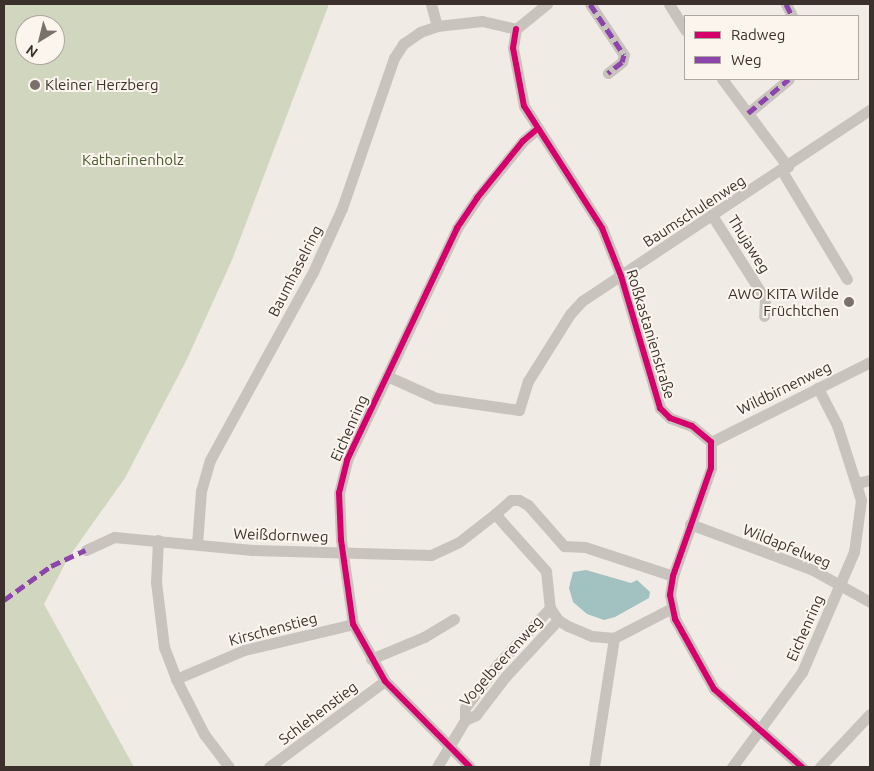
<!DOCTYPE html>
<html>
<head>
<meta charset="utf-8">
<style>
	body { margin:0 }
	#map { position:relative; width:874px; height:771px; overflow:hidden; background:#f0ebe5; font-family:Ubuntu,sans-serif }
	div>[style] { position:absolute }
	.green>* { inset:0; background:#d1d6bf }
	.water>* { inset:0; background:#a1c2c1 }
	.minor>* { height:11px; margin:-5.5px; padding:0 5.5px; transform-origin:5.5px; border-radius:5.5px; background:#c9c3be }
	.quiet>* { height:5px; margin-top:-2.5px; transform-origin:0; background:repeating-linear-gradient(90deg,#8e44ad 0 10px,transparent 0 15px) }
	.cycleway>* { height:6px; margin:-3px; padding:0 3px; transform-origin:3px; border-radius:3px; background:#d6006c }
	.dots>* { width:14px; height:14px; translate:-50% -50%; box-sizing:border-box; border:2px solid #fbf5ee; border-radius:50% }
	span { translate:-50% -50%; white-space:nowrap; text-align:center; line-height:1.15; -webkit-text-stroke:4px #fbf5ee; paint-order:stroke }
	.poi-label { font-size:15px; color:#3b302b }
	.left { translate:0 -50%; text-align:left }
	.right { translate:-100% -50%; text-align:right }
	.park-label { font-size:15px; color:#4a5a2e }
	.street-label { font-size:15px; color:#3b302b }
	.frame { position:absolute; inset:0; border:5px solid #3b302b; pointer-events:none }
	.legend { position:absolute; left:684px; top:15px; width:175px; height:65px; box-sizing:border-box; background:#fbf5ee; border:1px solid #aea6a0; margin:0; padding:6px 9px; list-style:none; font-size:15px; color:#3b302b }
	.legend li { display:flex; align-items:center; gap:10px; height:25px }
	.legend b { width:25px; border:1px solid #aea6a0 }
	.north { position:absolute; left:15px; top:15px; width:50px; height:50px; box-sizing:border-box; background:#fbf5ee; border:1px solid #aea6a0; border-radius:50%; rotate:216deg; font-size:14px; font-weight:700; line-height:20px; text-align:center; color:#3b302b }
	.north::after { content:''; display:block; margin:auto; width:18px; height:22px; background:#7a716c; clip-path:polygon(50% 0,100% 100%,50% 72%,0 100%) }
</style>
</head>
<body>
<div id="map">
	<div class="green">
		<i style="clip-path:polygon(evenodd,4px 4px,329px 4px,232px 260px,187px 359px,125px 478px,68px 558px,44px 604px,134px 767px,4px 767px,4px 4px,25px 25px,55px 25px,55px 55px,25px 55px,25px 25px)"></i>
	</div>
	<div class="water">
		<i style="clip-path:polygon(586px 570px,631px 583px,637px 580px,650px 592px,649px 598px,615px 617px,604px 620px,587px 614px,573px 602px,569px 588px,573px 572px)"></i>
	</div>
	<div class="minor">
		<i style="left:431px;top:4px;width:23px;rotate:75deg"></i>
		<i style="left:590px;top:4px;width:61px;rotate:56.3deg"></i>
		<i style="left:624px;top:55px;width:7px;rotate:106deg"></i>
		<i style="left:622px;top:62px;width:18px;rotate:142deg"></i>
		<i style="left:669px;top:4px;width:31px;rotate:58deg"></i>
		<i style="left:786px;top:4px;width:13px;rotate:63deg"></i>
		<i style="left:516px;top:29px;width:19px;rotate:99deg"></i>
		<i style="left:513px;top:48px;width:59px;rotate:79.3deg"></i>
		<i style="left:524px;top:106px;width:145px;rotate:57.4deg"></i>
		<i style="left:602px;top:228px;width:52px;rotate:68.4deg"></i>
		<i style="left:621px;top:276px;width:138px;rotate:73.5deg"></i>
		<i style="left:660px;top:408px;width:14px;rotate:45deg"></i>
		<i style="left:670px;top:418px;width:23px;rotate:20deg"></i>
		<i style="left:692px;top:426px;width:25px;rotate:40deg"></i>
		<i style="left:711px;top:442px;width:26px;rotate:90deg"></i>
		<i style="left:711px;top:468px;width:114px;rotate:109.4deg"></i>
		<i style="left:673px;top:576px;width:19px;rotate:99deg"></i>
		<i style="left:670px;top:595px;width:25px;rotate:78deg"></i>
		<i style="left:675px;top:619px;width:80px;rotate:60.9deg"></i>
		<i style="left:714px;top:689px;width:118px;rotate:41.6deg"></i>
		<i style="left:516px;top:29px;width:40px;rotate:-39deg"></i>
		<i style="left:722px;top:79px;width:110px;rotate:53.1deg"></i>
		<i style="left:748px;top:113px;width:53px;rotate:-39.7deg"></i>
		<i style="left:782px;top:171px;width:126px;rotate:59deg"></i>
		<i style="left:713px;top:217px;width:97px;rotate:57.6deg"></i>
		<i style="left:765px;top:299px;width:17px;rotate:93deg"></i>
		<i style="left:387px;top:376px;width:54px;rotate:24.2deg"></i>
		<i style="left:436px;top:398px;width:84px;rotate:8.2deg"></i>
		<i style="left:519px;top:410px;width:30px;rotate:-73deg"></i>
		<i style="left:528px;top:381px;width:79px;rotate:-57.9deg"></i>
		<i style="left:570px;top:314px;width:18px;rotate:-47deg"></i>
		<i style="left:582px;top:301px;width:346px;rotate:-33.6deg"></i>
		<i style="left:711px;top:442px;width:178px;rotate:-26.7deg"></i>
		<i style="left:856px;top:483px;width:14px;rotate:-12deg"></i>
		<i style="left:495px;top:514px;width:21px;rotate:-41deg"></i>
		<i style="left:511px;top:500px;width:8px"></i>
		<i style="left:519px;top:500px;width:10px;rotate:29deg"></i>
		<i style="left:528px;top:505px;width:55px;rotate:48.7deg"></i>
		<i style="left:564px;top:546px;width:21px;rotate:3deg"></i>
		<i style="left:585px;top:547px;width:93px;rotate:18.2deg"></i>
		<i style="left:690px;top:524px;width:131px;rotate:20.5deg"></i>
		<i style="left:813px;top:570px;width:65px;rotate:29.3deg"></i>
		<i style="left:158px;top:540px;width:42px;rotate:92.7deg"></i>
		<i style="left:156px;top:582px;width:65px;rotate:83deg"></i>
		<i style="left:164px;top:647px;width:34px;rotate:69deg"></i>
		<i style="left:176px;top:679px;width:62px;rotate:63deg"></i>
		<i style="left:204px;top:734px;width:41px;rotate:52.9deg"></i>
		<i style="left:197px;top:544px;width:53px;rotate:-85.7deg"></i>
		<i style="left:201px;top:491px;width:32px;rotate:-74deg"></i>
		<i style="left:210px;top:460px;width:214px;rotate:-61.3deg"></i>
		<i style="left:313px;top:272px;width:70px;rotate:-65.6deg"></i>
		<i style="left:342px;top:208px;width:159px;rotate:-70.9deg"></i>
		<i style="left:394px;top:58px;width:17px;rotate:-57deg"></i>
		<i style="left:403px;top:44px;width:21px;rotate:-35deg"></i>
		<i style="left:420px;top:32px;width:18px;rotate:-19deg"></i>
		<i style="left:437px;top:26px;width:45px;rotate:-6.3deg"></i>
		<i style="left:482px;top:21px;width:35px;rotate:13deg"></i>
		<i style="left:86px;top:550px;width:31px;rotate:-25deg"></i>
		<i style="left:114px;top:537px;width:139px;rotate:5.4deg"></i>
		<i style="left:252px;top:550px;width:179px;rotate:1.6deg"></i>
		<i style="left:431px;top:555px;width:31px;rotate:-25deg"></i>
		<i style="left:459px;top:542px;width:46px;rotate:-37.9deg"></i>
		<i style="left:495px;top:514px;width:76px;rotate:48.2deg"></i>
		<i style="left:546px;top:571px;width:37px;rotate:84deg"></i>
		<i style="left:550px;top:608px;width:14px;rotate:56deg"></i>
		<i style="left:558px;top:620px;width:12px;rotate:31deg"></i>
		<i style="left:568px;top:626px;width:26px;rotate:23deg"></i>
		<i style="left:592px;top:636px;width:22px;rotate:5deg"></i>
		<i style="left:614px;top:638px;width:65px;rotate:-27.3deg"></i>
		<i style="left:371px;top:659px;width:57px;rotate:-22.5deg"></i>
		<i style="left:424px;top:637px;width:35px;rotate:-31deg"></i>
		<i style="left:176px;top:679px;width:74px;rotate:-23.1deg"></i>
		<i style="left:244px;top:650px;width:112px;rotate:-13.4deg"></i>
		<i style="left:465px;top:720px;width:12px;rotate:-24deg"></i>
		<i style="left:476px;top:715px;width:48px;rotate:-52.7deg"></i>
		<i style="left:505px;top:677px;width:78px;rotate:-47.1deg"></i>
		<i style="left:269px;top:767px;width:144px;rotate:-36.6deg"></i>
		<i style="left:437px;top:767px;width:55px;rotate:-59.2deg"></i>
		<i style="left:465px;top:720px;width:12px;rotate:-90deg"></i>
		<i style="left:465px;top:708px;width:54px;rotate:-53.3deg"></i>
		<i style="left:497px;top:665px;width:78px;rotate:-47.1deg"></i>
		<i style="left:470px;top:767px;width:121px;rotate:-134.7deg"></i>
		<i style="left:385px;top:681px;width:65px;rotate:-119.3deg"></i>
		<i style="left:353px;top:624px;width:85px;rotate:-98.1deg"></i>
		<i style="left:341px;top:540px;width:47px;rotate:-92.4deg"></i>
		<i style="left:339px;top:493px;width:34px;rotate:-76deg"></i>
		<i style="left:347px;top:460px;width:257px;rotate:-64.6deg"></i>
		<i style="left:457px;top:228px;width:36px;rotate:-56deg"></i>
		<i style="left:477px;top:198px;width:73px;rotate:-51.1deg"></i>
		<i style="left:523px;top:141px;width:17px;rotate:-40deg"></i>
		<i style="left:594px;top:767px;width:131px;rotate:-81.2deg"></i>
		<i style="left:732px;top:767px;width:118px;rotate:-53.6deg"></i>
		<i style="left:802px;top:672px;width:131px;rotate:-66.6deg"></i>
		<i style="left:854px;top:552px;width:52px;rotate:-82.3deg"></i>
		<i style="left:861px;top:500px;width:79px;rotate:-107.7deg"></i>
		<i style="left:837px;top:425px;width:42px;rotate:-117.2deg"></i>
		<i style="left:820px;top:767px;width:73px;rotate:-46.7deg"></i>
	</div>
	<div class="quiet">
		<i style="left:590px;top:4px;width:61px;rotate:56.3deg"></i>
		<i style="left:624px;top:55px;width:7px;rotate:106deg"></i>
		<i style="left:622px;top:62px;width:18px;rotate:142deg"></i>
		<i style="left:786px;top:4px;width:13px;rotate:63deg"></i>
		<i style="left:748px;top:113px;width:53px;rotate:-39.7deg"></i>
		<i style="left:4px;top:600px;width:58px;rotate:-35.9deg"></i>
		<i style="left:51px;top:566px;width:38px;rotate:-25deg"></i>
	</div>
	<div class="cycleway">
		<i style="left:516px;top:29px;width:19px;rotate:99deg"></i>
		<i style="left:513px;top:48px;width:59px;rotate:79.3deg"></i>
		<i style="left:524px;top:106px;width:145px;rotate:57.4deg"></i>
		<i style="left:602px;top:228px;width:52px;rotate:68.4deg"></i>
		<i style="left:621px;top:276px;width:138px;rotate:73.5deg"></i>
		<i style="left:660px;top:408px;width:14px;rotate:45deg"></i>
		<i style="left:670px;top:418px;width:23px;rotate:20deg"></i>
		<i style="left:692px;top:426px;width:25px;rotate:40deg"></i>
		<i style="left:711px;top:442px;width:26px;rotate:90deg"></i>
		<i style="left:711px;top:468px;width:114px;rotate:109.4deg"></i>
		<i style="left:673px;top:576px;width:19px;rotate:99deg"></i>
		<i style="left:670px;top:595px;width:25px;rotate:78deg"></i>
		<i style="left:675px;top:619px;width:80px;rotate:60.9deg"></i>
		<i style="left:714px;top:689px;width:118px;rotate:41.6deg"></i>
		<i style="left:470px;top:767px;width:121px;rotate:-134.7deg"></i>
		<i style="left:385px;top:681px;width:65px;rotate:-119.3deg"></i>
		<i style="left:353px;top:624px;width:85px;rotate:-98.1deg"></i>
		<i style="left:341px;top:540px;width:47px;rotate:-92.4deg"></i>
		<i style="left:339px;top:493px;width:34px;rotate:-76deg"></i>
		<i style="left:347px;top:460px;width:257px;rotate:-64.6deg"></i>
		<i style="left:457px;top:228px;width:36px;rotate:-56deg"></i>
		<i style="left:477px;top:198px;width:73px;rotate:-51.1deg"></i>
		<i style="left:523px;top:141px;width:17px;rotate:-40deg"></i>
	</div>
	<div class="dots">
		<i style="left:35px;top:85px;background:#7a716c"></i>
		<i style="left:849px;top:302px;background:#7a716c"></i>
	</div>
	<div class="poi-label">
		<span class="left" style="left:45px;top:85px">Kleiner Herzberg</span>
		<span class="right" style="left:839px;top:302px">AWO KITA Wilde<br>Früchtchen</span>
	</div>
	<div class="park-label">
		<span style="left:133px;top:160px">Katharinenholz</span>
	</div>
	<div class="street-label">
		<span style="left:694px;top:211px;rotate:-33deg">Baumschulenweg</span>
		<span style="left:749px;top:244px;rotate:58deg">Thujaweg</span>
		<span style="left:295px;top:271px;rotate:-63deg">Baumhaselring</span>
		<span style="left:651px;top:334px;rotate:73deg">Roßkastanienstraße</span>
		<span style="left:784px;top:388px;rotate:-26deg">Wildbirnenweg</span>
		<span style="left:349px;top:428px;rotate:-66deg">Eichenring</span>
		<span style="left:281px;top:535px;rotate:2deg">Weißdornweg</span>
		<span style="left:787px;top:546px;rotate:22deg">Wildapfelweg</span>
		<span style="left:805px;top:628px;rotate:-66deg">Eichenring</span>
		<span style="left:273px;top:629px;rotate:-15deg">Kirschenstieg</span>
		<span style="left:501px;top:661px;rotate:-48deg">Vogelbeerenweg</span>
		<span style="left:318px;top:713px;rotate:-37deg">Schlehenstieg</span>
	</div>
	<div class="frame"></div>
	<ul class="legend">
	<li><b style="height:6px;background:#d6006c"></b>Radweg</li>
	<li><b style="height:6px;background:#8e44ad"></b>Weg</li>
	</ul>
	<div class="north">N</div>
</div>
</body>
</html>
